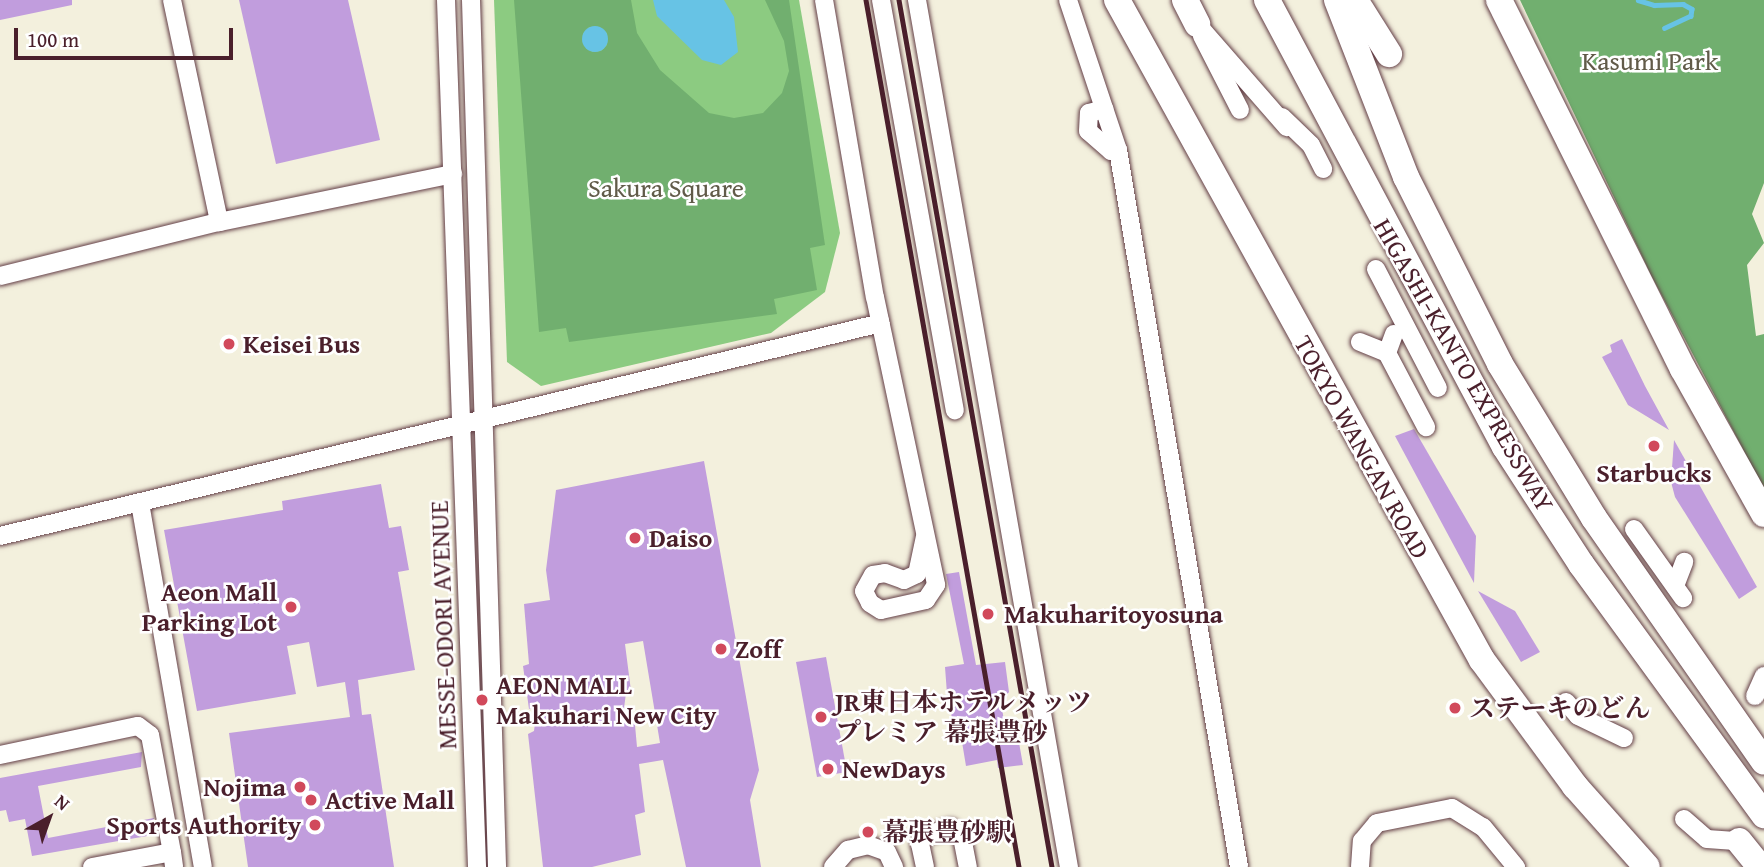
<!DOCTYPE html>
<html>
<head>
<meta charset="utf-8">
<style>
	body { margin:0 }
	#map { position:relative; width:1764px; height:867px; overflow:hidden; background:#f3f0dd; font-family:"Gentium Book Plus","Noto Serif JP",serif }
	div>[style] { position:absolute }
	.green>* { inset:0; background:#8ccb81 }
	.forest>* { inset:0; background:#71af6f }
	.water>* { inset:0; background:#67c3e5 }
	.round { border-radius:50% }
	.stream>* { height:4.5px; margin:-2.25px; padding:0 2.25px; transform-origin:2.25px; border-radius:2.25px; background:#67c3e5 }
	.building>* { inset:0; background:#c19ddd }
	.roads { filter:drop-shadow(0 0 2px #633e46) drop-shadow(0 0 2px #633e46) }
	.minor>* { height:18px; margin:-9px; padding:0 9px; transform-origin:9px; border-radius:9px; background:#fff }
	.highway>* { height:26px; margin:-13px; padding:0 13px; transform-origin:13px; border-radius:13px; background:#fff }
	.rail>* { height:4.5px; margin:-2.25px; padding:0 2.25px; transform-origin:2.25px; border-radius:2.25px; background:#4a1f2b }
	.dots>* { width:19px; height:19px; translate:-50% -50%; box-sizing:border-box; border:4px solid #fff; border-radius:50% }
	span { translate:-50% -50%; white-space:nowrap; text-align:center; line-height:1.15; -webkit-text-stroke:5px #fff; paint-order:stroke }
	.park-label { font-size:26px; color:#615b49 }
	.poi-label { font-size:26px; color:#4a1f2b; font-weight:700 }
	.left { translate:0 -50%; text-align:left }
	.right { translate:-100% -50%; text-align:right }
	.street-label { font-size:26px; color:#4a1f2b }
	.north { position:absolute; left:14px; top:783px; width:70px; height:70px; -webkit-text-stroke:5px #fff; paint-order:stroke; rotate:40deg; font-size:19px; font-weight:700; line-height:28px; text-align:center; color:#4a1f2b }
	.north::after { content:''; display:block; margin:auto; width:24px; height:32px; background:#4a1f2b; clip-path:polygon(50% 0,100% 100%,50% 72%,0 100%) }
	.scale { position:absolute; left:14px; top:28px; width:219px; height:32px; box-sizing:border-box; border:4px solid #4a1f2b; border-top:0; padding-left:9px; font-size:21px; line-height:24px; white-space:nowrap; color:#4a1f2b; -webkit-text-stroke:5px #fff; paint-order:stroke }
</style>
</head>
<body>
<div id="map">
	<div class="green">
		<i style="clip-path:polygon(494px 0,799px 0,840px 233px,825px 292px,771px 333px,541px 386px,507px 362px)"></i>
	</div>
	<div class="forest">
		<i style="clip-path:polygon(evenodd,514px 0,631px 0,637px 33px,660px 70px,709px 113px,734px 118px,763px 113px,782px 93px,789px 71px,784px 41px,765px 0,789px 0,825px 245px,810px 248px,817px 290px,774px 299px,777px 314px,569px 342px,566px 328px,539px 332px,514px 0,589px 27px,607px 33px,607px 45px,601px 51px,592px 52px,583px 34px,589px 27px)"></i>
		<i style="clip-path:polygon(1520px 0,1764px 0,1764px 183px,1752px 214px,1764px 243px,1747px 265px,1756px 336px,1764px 334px,1764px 489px,1651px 275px)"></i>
	</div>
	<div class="water">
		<i style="clip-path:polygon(653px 0,724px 0,734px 17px,738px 52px,721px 65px,702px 60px,657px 16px)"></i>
		<i class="round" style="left:582px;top:26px;width:26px;height:26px"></i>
	</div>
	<div class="stream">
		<i style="left:1638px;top:0;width:17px;rotate:17deg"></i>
		<i style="left:1654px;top:5px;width:29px;rotate:-2deg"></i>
		<i style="left:1683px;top:4px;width:10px;rotate:29deg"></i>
		<i style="left:1692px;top:9px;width:7px;rotate:98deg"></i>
		<i style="left:1691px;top:16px;width:29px;rotate:155deg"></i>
	</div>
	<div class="building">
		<i style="clip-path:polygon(0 0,72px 0,72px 5px,0 20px)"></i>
		<i style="clip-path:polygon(239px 0,348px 0,380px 140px,276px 164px)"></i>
		<i style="clip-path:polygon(1622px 339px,1645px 386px,1669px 430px,1628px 405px,1602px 357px,1612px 352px,1610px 345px)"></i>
		<i style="clip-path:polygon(1414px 429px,1476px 536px,1474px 583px,1395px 436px)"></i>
		<i style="clip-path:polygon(1674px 440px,1757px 587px,1739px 599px,1675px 497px,1671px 482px)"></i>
		<i style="clip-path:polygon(evenodd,704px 461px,759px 770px,750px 800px,761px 867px,686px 867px,663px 760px,639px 764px,645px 812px,635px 815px,641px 855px,592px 867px,543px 867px,528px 734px,534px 731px,537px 707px,529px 709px,523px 666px,529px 664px,524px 604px,550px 600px,546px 570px,556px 490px,704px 461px,643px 641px,660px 743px,637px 747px,634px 714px,623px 716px,626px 693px,631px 691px,625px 644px,643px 641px)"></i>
		<i style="clip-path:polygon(381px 484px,389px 528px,401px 526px,409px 570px,398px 572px,415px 670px,358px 680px,362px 715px,371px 714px,394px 867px,248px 867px,229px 733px,350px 717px,345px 682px,317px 687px,309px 642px,287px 646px,296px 694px,197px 711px,164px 530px,283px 510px,282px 501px)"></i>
		<i style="clip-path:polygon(959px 572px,976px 665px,1005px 662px,1009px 692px,1001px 702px,1004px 721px,1015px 720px,1023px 765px,998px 768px,997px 760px,966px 766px,958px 718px,952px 718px,947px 694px,945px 667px,964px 664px,946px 574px)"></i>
		<i style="clip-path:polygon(1478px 591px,1515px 611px,1540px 652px,1521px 662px)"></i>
		<i style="clip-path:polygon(826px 657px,847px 772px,817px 777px,796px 662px)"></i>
		<i style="clip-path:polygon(142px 752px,141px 767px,38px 786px,48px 838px,154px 818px,153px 835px,32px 856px,25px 819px,9px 822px,6px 810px,0 811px,0 778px)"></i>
	</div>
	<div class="roads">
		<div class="minor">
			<i style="left:172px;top:0;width:227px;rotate:78deg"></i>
			<i style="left:446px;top:0;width:868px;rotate:87.95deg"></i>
			<i style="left:471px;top:0;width:867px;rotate:88.28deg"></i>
			<i style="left:824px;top:0;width:301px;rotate:80.3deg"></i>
			<i style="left:875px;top:297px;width:294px;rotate:78deg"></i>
			<i style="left:936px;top:585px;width:18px;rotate:124deg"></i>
			<i style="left:926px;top:600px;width:46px;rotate:167.5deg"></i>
			<i style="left:881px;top:610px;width:13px;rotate:-148deg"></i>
			<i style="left:870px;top:603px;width:13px;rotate:-117deg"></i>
			<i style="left:864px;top:591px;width:18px;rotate:-61deg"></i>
			<i style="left:873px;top:575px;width:12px;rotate:-9deg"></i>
			<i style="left:885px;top:573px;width:20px;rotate:20deg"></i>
			<i style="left:904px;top:580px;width:14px;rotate:-25deg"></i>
			<i style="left:917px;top:574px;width:38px;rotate:-78deg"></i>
			<i style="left:881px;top:0;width:417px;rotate:79.8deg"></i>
			<i style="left:917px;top:0;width:880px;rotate:80.06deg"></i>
			<i style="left:1068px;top:0;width:158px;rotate:71.6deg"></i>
			<i style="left:1118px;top:150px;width:7px;rotate:172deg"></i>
			<i style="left:1111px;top:151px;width:30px;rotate:-139deg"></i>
			<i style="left:1088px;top:131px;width:18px;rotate:-87deg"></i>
			<i style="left:1089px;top:113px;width:16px;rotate:-15deg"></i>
			<i style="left:1197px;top:24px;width:137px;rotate:48.9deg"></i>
			<i style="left:1202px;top:36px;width:83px;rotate:62.8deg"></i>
			<i style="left:1282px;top:117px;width:40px;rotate:44deg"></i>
			<i style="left:1311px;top:145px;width:27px;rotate:63deg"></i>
			<i style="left:1118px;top:150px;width:727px;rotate:80.42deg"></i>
			<i style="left:1376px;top:269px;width:134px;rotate:62.5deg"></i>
			<i style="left:0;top:276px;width:226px;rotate:-13.9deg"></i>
			<i style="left:219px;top:222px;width:239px;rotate:-11.6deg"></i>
			<i style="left:1394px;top:334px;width:20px;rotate:110deg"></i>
			<i style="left:1387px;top:353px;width:84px;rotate:62.2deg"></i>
			<i style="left:1360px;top:342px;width:29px;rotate:22deg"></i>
			<i style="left:140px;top:503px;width:369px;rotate:80.2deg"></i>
			<i style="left:1634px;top:529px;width:85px;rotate:54.6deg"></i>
			<i style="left:0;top:536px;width:906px;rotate:-13.59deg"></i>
			<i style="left:1675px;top:586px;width:26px;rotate:-69deg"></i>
			<i style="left:1755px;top:696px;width:22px;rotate:-66deg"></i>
			<i style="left:1566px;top:702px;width:18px;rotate:49deg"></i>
			<i style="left:1578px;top:716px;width:51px;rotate:25.6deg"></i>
			<i style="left:0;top:755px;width:141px;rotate:-11.9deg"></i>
			<i style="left:138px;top:726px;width:15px;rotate:37deg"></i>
			<i style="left:150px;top:735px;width:119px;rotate:79.4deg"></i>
			<i style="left:1684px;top:819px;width:30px;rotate:41deg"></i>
			<i style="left:1707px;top:839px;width:32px;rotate:4deg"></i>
			<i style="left:92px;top:867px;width:81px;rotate:-10.6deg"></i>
			<i style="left:172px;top:852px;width:15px;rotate:82deg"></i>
			<i style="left:833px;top:867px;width:23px;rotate:-49deg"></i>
			<i style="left:848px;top:850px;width:21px;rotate:-14deg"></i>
			<i style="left:868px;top:845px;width:20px;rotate:20deg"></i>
			<i style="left:887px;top:852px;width:17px;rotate:65deg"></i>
			<i style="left:925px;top:867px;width:24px;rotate:-102deg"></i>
			<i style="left:920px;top:844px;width:9px;rotate:-69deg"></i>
			<i style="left:923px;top:836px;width:29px;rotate:-16deg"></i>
			<i style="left:951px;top:828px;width:14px;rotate:39deg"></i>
			<i style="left:962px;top:837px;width:31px;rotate:79deg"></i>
			<i style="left:1360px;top:867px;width:26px;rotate:-86deg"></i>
			<i style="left:1362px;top:841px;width:23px;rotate:-50deg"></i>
			<i style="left:1377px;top:823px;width:76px;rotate:-11.3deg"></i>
			<i style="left:1452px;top:808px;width:36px;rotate:32deg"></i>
			<i style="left:1483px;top:827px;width:52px;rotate:50.5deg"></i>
		</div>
		<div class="highway">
			<i style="left:1117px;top:0;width:754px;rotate:61.06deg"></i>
			<i style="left:1482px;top:660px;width:157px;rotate:53.6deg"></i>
			<i style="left:1575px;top:786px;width:108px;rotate:48.4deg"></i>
			<i style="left:1185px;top:0;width:27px;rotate:63deg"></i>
			<i style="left:1267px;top:0;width:506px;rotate:61.97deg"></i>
			<i style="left:1505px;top:447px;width:140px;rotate:57deg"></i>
			<i style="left:1581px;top:564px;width:311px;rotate:53.9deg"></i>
			<i style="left:1337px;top:0;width:190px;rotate:68.7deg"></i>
			<i style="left:1406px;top:177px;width:209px;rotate:63.3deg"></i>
			<i style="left:1500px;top:364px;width:180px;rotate:58.6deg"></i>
			<i style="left:1594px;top:518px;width:297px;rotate:55.1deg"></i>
			<i style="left:1355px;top:0;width:64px;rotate:57.8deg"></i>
			<i style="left:1499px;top:0;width:412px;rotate:63.5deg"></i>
			<i style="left:1683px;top:369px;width:166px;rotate:60.8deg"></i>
			<i style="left:1739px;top:841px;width:33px;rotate:51deg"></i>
		</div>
	</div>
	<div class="rail">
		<i style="left:866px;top:0;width:880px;rotate:79.99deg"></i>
		<i style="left:899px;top:0;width:880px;rotate:79.99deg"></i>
	</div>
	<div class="dots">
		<i style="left:229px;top:344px;background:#d1495b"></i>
		<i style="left:1654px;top:446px;background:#d1495b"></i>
		<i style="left:635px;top:538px;background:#d1495b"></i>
		<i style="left:291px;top:607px;background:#d1495b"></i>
		<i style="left:988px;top:614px;background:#d1495b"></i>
		<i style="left:721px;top:649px;background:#d1495b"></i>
		<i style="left:482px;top:700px;background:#d1495b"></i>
		<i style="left:1455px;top:708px;background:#d1495b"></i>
		<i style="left:821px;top:717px;background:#d1495b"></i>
		<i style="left:828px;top:769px;background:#d1495b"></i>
		<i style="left:300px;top:787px;background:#d1495b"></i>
		<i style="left:311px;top:800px;background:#d1495b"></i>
		<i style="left:315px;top:825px;background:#d1495b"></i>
		<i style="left:868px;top:832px;background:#d1495b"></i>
	</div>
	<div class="park-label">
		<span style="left:1650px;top:61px">Kasumi Park</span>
		<span style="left:666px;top:188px">Sakura Square</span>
	</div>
	<div class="poi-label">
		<span class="left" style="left:243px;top:344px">Keisei Bus</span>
		<span style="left:1654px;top:473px">Starbucks</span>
		<span class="left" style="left:649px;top:538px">Daiso</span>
		<span class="right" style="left:277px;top:607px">Aeon Mall<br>Parking Lot</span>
		<span class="left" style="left:1004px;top:614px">Makuharitoyosuna</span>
		<span class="left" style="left:735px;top:649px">Zoff</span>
		<span class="left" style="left:496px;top:700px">AEON MALL<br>Makuhari New City</span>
		<span class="left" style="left:835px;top:717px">JR東日本ホテルメッツ<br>プレミア 幕張豊砂</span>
		<span class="left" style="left:1469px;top:708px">ステーキのどん</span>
		<span class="left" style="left:842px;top:769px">NewDays</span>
		<span class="right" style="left:286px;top:787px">Nojima</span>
		<span class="left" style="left:325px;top:800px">Active Mall</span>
		<span class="right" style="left:301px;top:825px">Sports Authority</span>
		<span class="left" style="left:882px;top:832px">幕張豊砂駅</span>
	</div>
	<div class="street-label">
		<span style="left:1464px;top:365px;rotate:60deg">HIGASHI-KANTO EXPRESSWAY</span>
		<span style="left:1362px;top:447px;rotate:61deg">TOKYO WANGAN ROAD</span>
		<span style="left:443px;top:625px;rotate:-92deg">MESSE-ODORI AVENUE</span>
	</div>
	<div class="north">N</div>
	<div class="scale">100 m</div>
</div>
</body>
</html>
